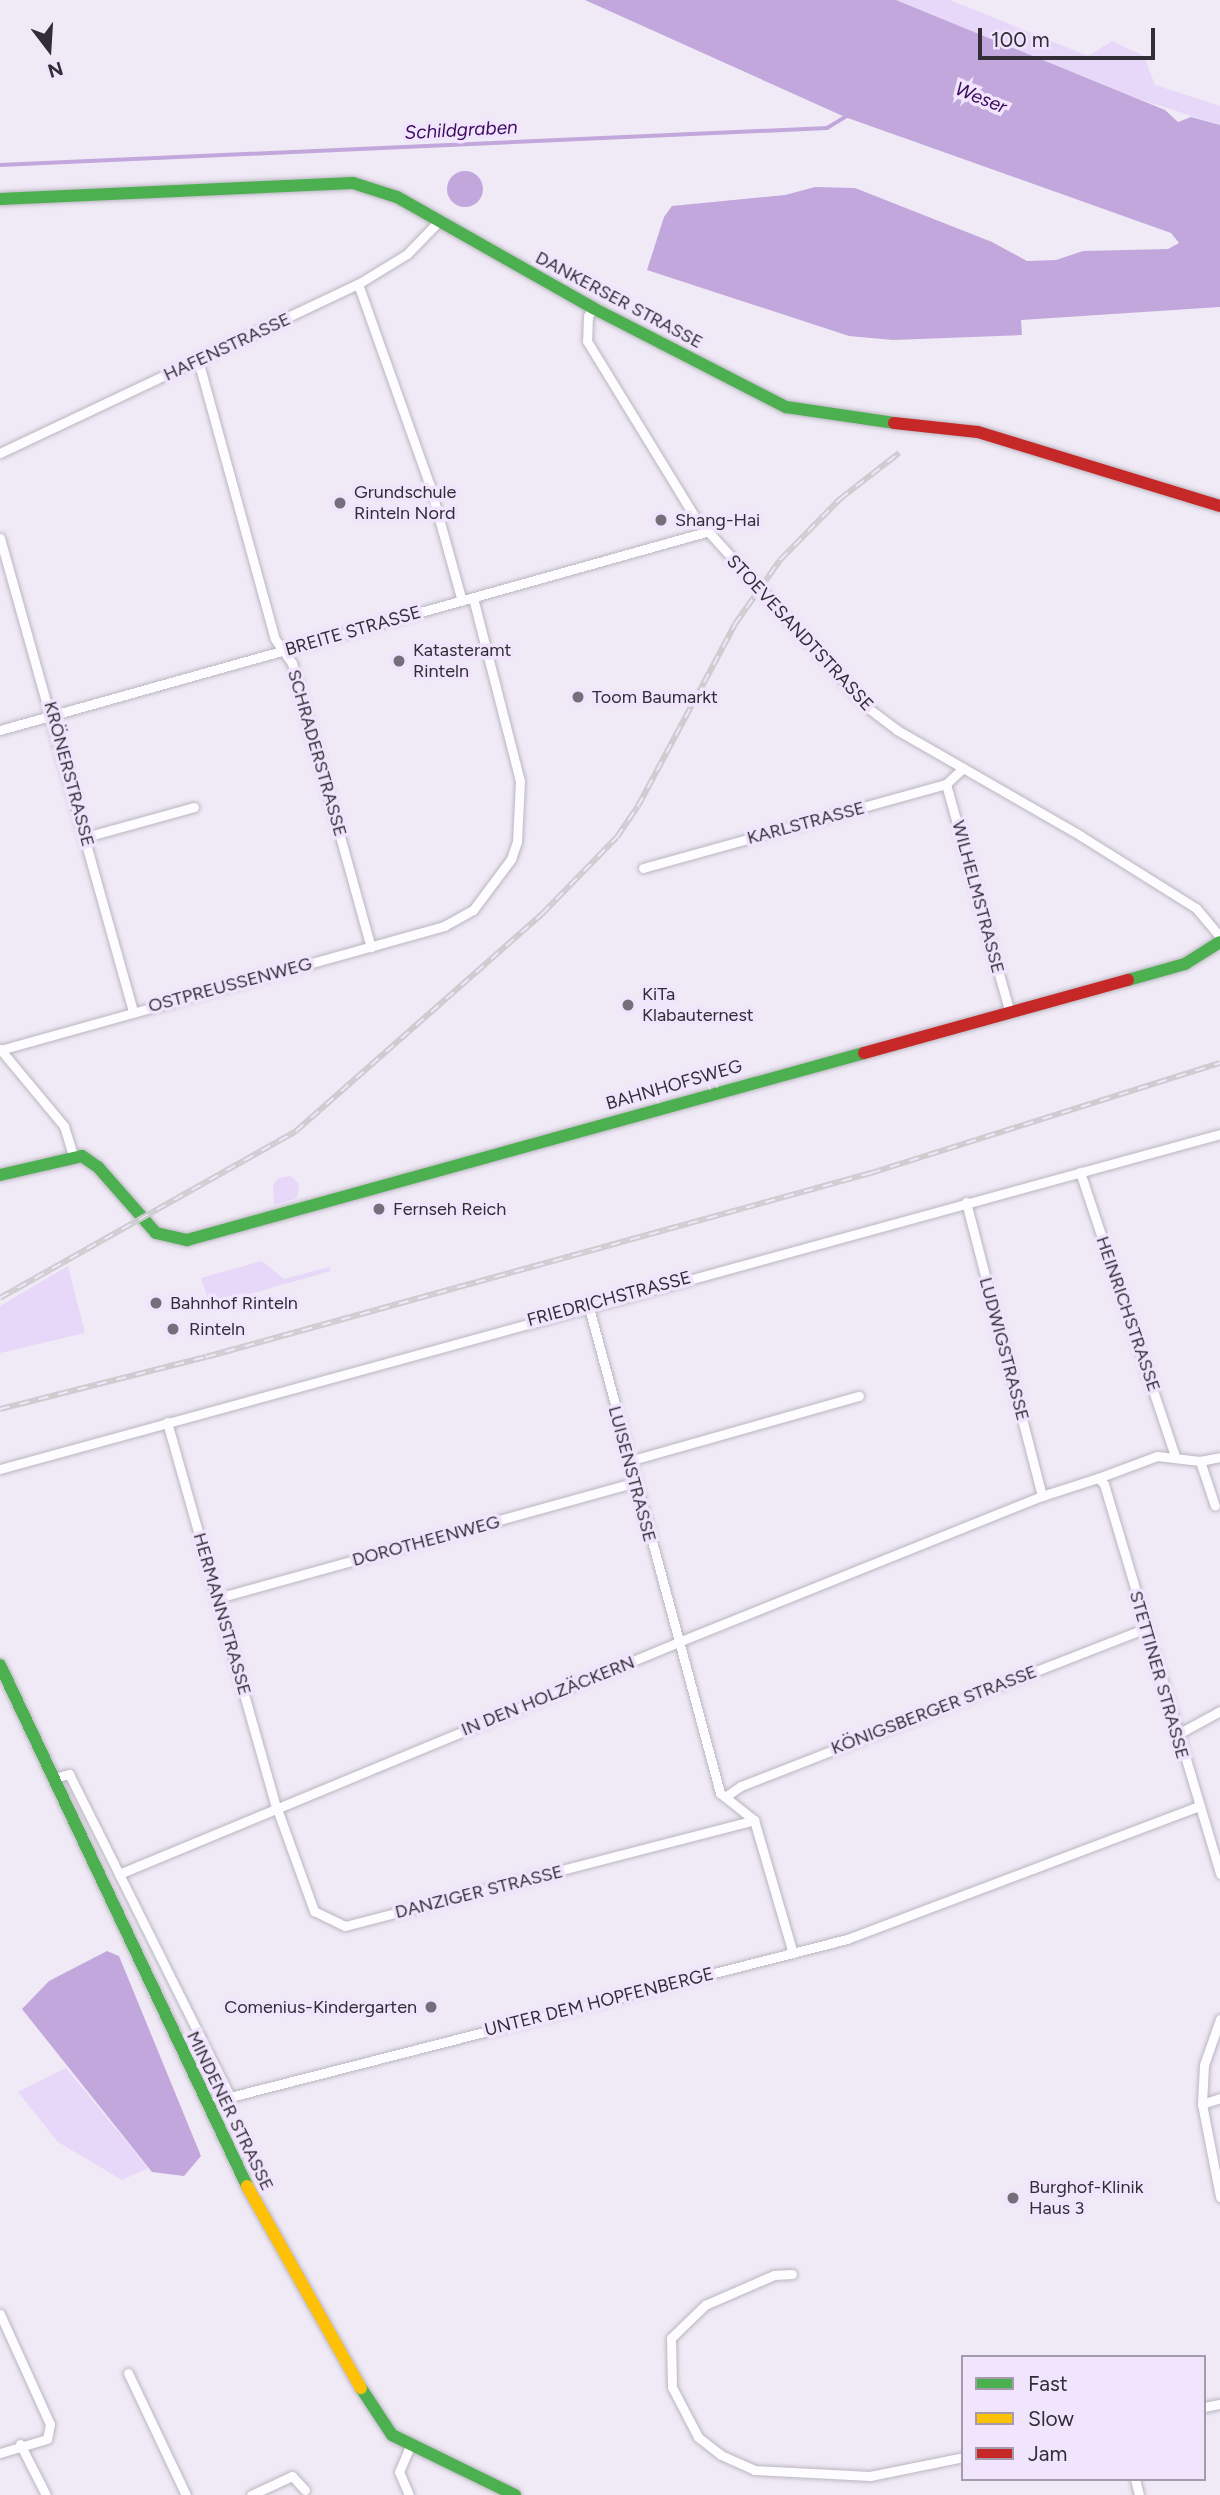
<!DOCTYPE html>
<html>
<head>
<meta charset="utf-8">
<style>
	body { margin:0 }
	#map { position:relative; width:1220px; height:2495px; overflow:hidden; background:#f0eaf7; font-family:Figtree,sans-serif }
	div>[style] { position:absolute }
	.green>* { inset:0; background:#e7d7f8 }
	.water>* { inset:0; background:#c2a7dc }
	.round { border-radius:50% }
	.stream>* { height:3.5px; margin:-1.75px; padding:0 1.75px; transform-origin:1.75px; border-radius:1.75px; background:#c2a7dc }
	.roads { filter:drop-shadow(0 0 2px #bab6bf) drop-shadow(0 0 2px #bab6bf) }
	.street>* { height:9px; margin:-4.5px; padding:0 4.5px; transform-origin:4.5px; border-radius:4.5px; background:#fdfcfe }
	.fast>* { height:12px; margin:-6px; padding:0 6px; transform-origin:6px; border-radius:6px; background:#4caf50 }
	.slow>* { height:12px; margin:-6px; padding:0 6px; transform-origin:6px; border-radius:6px; background:#ffc107 }
	.jam>* { height:12px; margin:-6px; padding:0 6px; transform-origin:6px; border-radius:6px; background:#c62828 }
	.rail>* { height:6px; margin-top:-3px; transform-origin:0; background:repeating-linear-gradient(90deg,#f0e5fc 0 10px,#cdcccf 0 20px); box-sizing:border-box; border-block:2px solid #cdcccf }
	.dots>* { width:19px; height:19px; translate:-50% -50%; box-sizing:border-box; border:4px solid #f0e5fc; border-radius:50% }
	span { translate:-50% -50%; white-space:nowrap; text-align:center; line-height:1.15; -webkit-text-stroke:7px #f0e5fc; paint-order:stroke }
	.street-label { font-size:18px; color:#322d36 }
	.poi-label { font-size:18px; color:#322d36 }
	.left { translate:0 -50%; text-align:left }
	.right { translate:-100% -50%; text-align:right }
	.water-label { font-size:19px; color:#3f0a60; font-style:italic }
	.legend { position:absolute; left:961px; top:2355px; width:245px; height:126px; box-sizing:border-box; background:#f0e5fc; border:2px solid #a49bad; margin:0; padding:9px 12px; list-style:none; font-size:21px; color:#322d36 }
	.legend li { display:flex; align-items:center; gap:14px; height:35px }
	.legend b { width:35px; border:2px solid #a49bad }
	.north { position:absolute; left:14px; top:14px; width:70px; height:70px; -webkit-text-stroke:5px #f0e5fc; paint-order:stroke; rotate:163deg; font-size:19px; font-weight:700; line-height:28px; text-align:center; color:#322d36 }
	.north::after { content:''; display:block; margin:auto; width:24px; height:32px; background:#322d36; clip-path:polygon(50% 0,100% 100%,50% 72%,0 100%) }
	.scale { position:absolute; left:978px; top:28px; width:177px; height:32px; box-sizing:border-box; border:4px solid #322d36; border-top:0; padding-left:9px; font-size:21px; line-height:24px; white-space:nowrap; color:#322d36; -webkit-text-stroke:5px #f0e5fc; paint-order:stroke }
</style>
</head>
<body>
<div id="map">
	<div class="green">
		<i style="clip-path:polygon(896px 0,950px 0,1088px 56px,1112px 41px,1144px 56px,1155px 85px,1220px 106px,1220px 125px,1139px 99px)"></i>
		<i style="clip-path:polygon(291px 1176px,299px 1184px,297px 1198px,274px 1205px,273px 1186px,278px 1178px)"></i>
		<i style="clip-path:polygon(262px 1261px,284px 1279px,329px 1267px,331px 1271px,210px 1305px,201px 1278px)"></i>
		<i style="clip-path:polygon(68px 1266px,85px 1333px,0 1353px,0 1306px)"></i>
		<i style="clip-path:polygon(66px 2068px,148px 2168px,122px 2180px,58px 2142px,18px 2092px)"></i>
	</div>
	<div class="water">
		<i style="clip-path:polygon(585px 0,896px 0,1165px 110px,1178px 122px,1191px 117px,1220px 125px,1220px 307px,1021px 320px,1022px 335px,893px 340px,849px 336px,647px 270px,664px 217px,672px 206px,785px 195px,815px 187px,855px 188px,992px 242px,1027px 261px,1056px 260px,1083px 251px,1168px 249px,1179px 243px,1171px 233px,845px 117px)"></i>
		<i class="round" style="left:447px;top:171px;width:36px;height:36px"></i>
		<i style="clip-path:polygon(107px 1951px,119px 1956px,201px 2156px,184px 2176px,152px 2172px,22px 2009px,49px 1981px)"></i>
	</div>
	<div class="stream">
		<i style="left:0;top:165px;width:828px;rotate:-2.56deg"></i>
		<i style="left:827px;top:128px;width:23px;rotate:-31deg"></i>
	</div>
	<div class="roads">
		<div class="street">
			<i style="left:358px;top:284px;width:214px;rotate:70.4deg"></i>
			<i style="left:430px;top:486px;width:119px;rotate:74.5deg"></i>
			<i style="left:593px;top:308px;width:9px;rotate:122deg"></i>
			<i style="left:588px;top:316px;width:25px;rotate:92deg"></i>
			<i style="left:587px;top:341px;width:206px;rotate:58.5deg"></i>
			<i style="left:695px;top:517px;width:258px;rotate:47.8deg"></i>
			<i style="left:868px;top:708px;width:36px;rotate:37deg"></i>
			<i style="left:897px;top:730px;width:212px;rotate:29.9deg"></i>
			<i style="left:1081px;top:836px;width:136px;rotate:32.1deg"></i>
			<i style="left:1196px;top:908px;width:38px;rotate:50deg"></i>
			<i style="left:198px;top:360px;width:289px;rotate:74.6deg"></i>
			<i style="left:275px;top:639px;width:29px;rotate:55deg"></i>
			<i style="left:292px;top:663px;width:295px;rotate:74.5deg"></i>
			<i style="left:0;top:453px;width:396px;rotate:-25.3deg"></i>
			<i style="left:358px;top:284px;width:57px;rotate:-31.5deg"></i>
			<i style="left:407px;top:254px;width:47px;rotate:-45.9deg"></i>
			<i style="left:0;top:538px;width:492px;rotate:74.3deg"></i>
			<i style="left:0;top:730px;width:733px;rotate:-15.67deg"></i>
			<i style="left:946px;top:784px;width:235px;rotate:74.4deg"></i>
			<i style="left:86px;top:837px;width:112px;rotate:-15.5deg"></i>
			<i style="left:643px;top:868px;width:314px;rotate:-15.5deg"></i>
			<i style="left:946px;top:784px;width:23px;rotate:-43deg"></i>
			<i style="left:0;top:1049px;width:100px;rotate:50.3deg"></i>
			<i style="left:64px;top:1126px;width:30px;rotate:73deg"></i>
			<i style="left:0;top:1050px;width:461px;rotate:-15.6deg"></i>
			<i style="left:444px;top:926px;width:33px;rotate:-29deg"></i>
			<i style="left:473px;top:910px;width:64px;rotate:-53.3deg"></i>
			<i style="left:511px;top:859px;width:18px;rotate:-71deg"></i>
			<i style="left:517px;top:842px;width:61px;rotate:-87.2deg"></i>
			<i style="left:520px;top:781px;width:189px;rotate:-104.4deg"></i>
			<i style="left:1080px;top:1172px;width:299px;rotate:71.5deg"></i>
			<i style="left:966px;top:1202px;width:304px;rotate:75.5deg"></i>
			<i style="left:588px;top:1304px;width:507px;rotate:74.89deg"></i>
			<i style="left:720px;top:1793px;width:43px;rotate:38.5deg"></i>
			<i style="left:754px;top:1820px;width:139px;rotate:73.7deg"></i>
			<i style="left:167px;top:1422px;width:399px;rotate:74.2deg"></i>
			<i style="left:276px;top:1806px;width:112px;rotate:70.1deg"></i>
			<i style="left:314px;top:1911px;width:34px;rotate:26deg"></i>
			<i style="left:345px;top:1926px;width:423px;rotate:-14.5deg"></i>
			<i style="left:629px;top:1461px;width:239px;rotate:-15.8deg"></i>
			<i style="left:1200px;top:1461px;width:47px;rotate:71.6deg"></i>
			<i style="left:0;top:1469px;width:1265px;rotate:-15.35deg"></i>
			<i style="left:1098px;top:1478px;width:8px;rotate:45deg"></i>
			<i style="left:1104px;top:1484px;width:407px;rotate:73.4deg"></i>
			<i style="left:1098px;top:1478px;width:63px;rotate:-20.4deg"></i>
			<i style="left:1157px;top:1456px;width:43px;rotate:6.6deg"></i>
			<i style="left:1200px;top:1461px;width:20px;rotate:-11deg"></i>
			<i style="left:218px;top:1598px;width:432px;rotate:-15.5deg"></i>
			<i style="left:1178px;top:1734px;width:48px;rotate:-28.7deg"></i>
			<i style="left:54px;top:1778px;width:16px;rotate:-15deg"></i>
			<i style="left:69px;top:1774px;width:112px;rotate:63.4deg"></i>
			<i style="left:119px;top:1874px;width:603px;rotate:-22.52deg"></i>
			<i style="left:676px;top:1643px;width:394px;rotate:-21.9deg"></i>
			<i style="left:1042px;top:1496px;width:59px;rotate:-17.8deg"></i>
			<i style="left:725px;top:1797px;width:19px;rotate:-35deg"></i>
			<i style="left:741px;top:1786px;width:435px;rotate:-21.3deg"></i>
			<i style="left:119px;top:1874px;width:249px;rotate:63.5deg"></i>
			<i style="left:230px;top:2097px;width:637px;rotate:-14.36deg"></i>
			<i style="left:847px;top:1939px;width:374px;rotate:-20.7deg"></i>
			<i style="left:1220px;top:2019px;width:49px;rotate:109.2deg"></i>
			<i style="left:1204px;top:2065px;width:39px;rotate:93deg"></i>
			<i style="left:1202px;top:2104px;width:95px;rotate:79deg"></i>
			<i style="left:1202px;top:2104px;width:19px;rotate:-18deg"></i>
			<i style="left:792px;top:2274px;width:18px;rotate:177deg"></i>
			<i style="left:774px;top:2275px;width:75px;rotate:156.5deg"></i>
			<i style="left:705px;top:2305px;width:47px;rotate:135.9deg"></i>
			<i style="left:671px;top:2338px;width:49px;rotate:88.8deg"></i>
			<i style="left:672px;top:2387px;width:56px;rotate:62.5deg"></i>
			<i style="left:698px;top:2437px;width:29px;rotate:38deg"></i>
			<i style="left:721px;top:2455px;width:36px;rotate:24deg"></i>
			<i style="left:754px;top:2470px;width:116px;rotate:3deg"></i>
			<i style="left:870px;top:2476px;width:95px;rotate:-11.5deg"></i>
			<i style="left:0;top:2314px;width:121px;rotate:65.6deg"></i>
			<i style="left:50px;top:2424px;width:15px;rotate:101deg"></i>
			<i style="left:47px;top:2439px;width:49px;rotate:163.4deg"></i>
			<i style="left:128px;top:2373px;width:135px;rotate:64.6deg"></i>
			<i style="left:1204px;top:2407px;width:16px;rotate:-11deg"></i>
			<i style="left:20px;top:2444px;width:57px;rotate:63deg"></i>
			<i style="left:1135px;top:2479px;width:16px;rotate:76deg"></i>
			<i style="left:251px;top:2495px;width:45px;rotate:-24.9deg"></i>
			<i style="left:292px;top:2476px;width:19px;rotate:47deg"></i>
			<i style="left:409px;top:2495px;width:25px;rotate:-113deg"></i>
			<i style="left:399px;top:2472px;width:28px;rotate:-67deg"></i>
		</div>
		<div class="fast">
			<i style="left:0;top:199px;width:353px;rotate:-2.6deg"></i>
			<i style="left:353px;top:183px;width:46px;rotate:17.7deg"></i>
			<i style="left:397px;top:197px;width:225px;rotate:29.5deg"></i>
			<i style="left:593px;top:308px;width:217px;rotate:27.2deg"></i>
			<i style="left:786px;top:407px;width:109px;rotate:8.4deg"></i>
			<i style="left:1128px;top:980px;width:59px;rotate:-15.7deg"></i>
			<i style="left:1185px;top:964px;width:41px;rotate:-32.2deg"></i>
			<i style="left:0;top:1175px;width:84px;rotate:-13deg"></i>
			<i style="left:82px;top:1156px;width:19px;rotate:35deg"></i>
			<i style="left:98px;top:1167px;width:88px;rotate:48.7deg"></i>
			<i style="left:156px;top:1233px;width:32px;rotate:13deg"></i>
			<i style="left:187px;top:1240px;width:702px;rotate:-15.44deg"></i>
			<i style="left:0;top:1665px;width:577px;rotate:64.63deg"></i>
			<i style="left:361px;top:2388px;width:56px;rotate:56.6deg"></i>
			<i style="left:392px;top:2435px;width:137px;rotate:26deg"></i>
		</div>
		<div class="slow">
			<i style="left:247px;top:2186px;width:232px;rotate:60.6deg"></i>
		</div>
		<div class="jam">
			<i style="left:894px;top:423px;width:84px;rotate:6.1deg"></i>
			<i style="left:978px;top:432px;width:253px;rotate:17deg"></i>
			<i style="left:864px;top:1053px;width:274px;rotate:-15.5deg"></i>
		</div>
	</div>
	<div class="rail">
		<i style="left:0;top:1298px;width:340px;rotate:-29.4deg"></i>
		<i style="left:296px;top:1131px;width:328px;rotate:-41.4deg"></i>
		<i style="left:542px;top:914px;width:107px;rotate:-45.8deg"></i>
		<i style="left:617px;top:837px;width:37px;rotate:-56deg"></i>
		<i style="left:638px;top:806px;width:206px;rotate:-61.9deg"></i>
		<i style="left:735px;top:624px;width:78px;rotate:-54.9deg"></i>
		<i style="left:780px;top:560px;width:86px;rotate:-45.5deg"></i>
		<i style="left:840px;top:499px;width:75px;rotate:-37.9deg"></i>
		<i style="left:0;top:1409px;width:212px;rotate:-14.2deg"></i>
		<i style="left:206px;top:1357px;width:690px;rotate:-15.47deg"></i>
		<i style="left:871px;top:1173px;width:366px;rotate:-17.5deg"></i>
	</div>
	<div class="dots">
		<i style="left:340px;top:503px;background:#746f7a"></i>
		<i style="left:661px;top:520px;background:#746f7a"></i>
		<i style="left:399px;top:661px;background:#746f7a"></i>
		<i style="left:578px;top:697px;background:#746f7a"></i>
		<i style="left:628px;top:1005px;background:#746f7a"></i>
		<i style="left:379px;top:1209px;background:#746f7a"></i>
		<i style="left:156px;top:1303px;background:#746f7a"></i>
		<i style="left:173px;top:1329px;background:#746f7a"></i>
		<i style="left:431px;top:2007px;background:#746f7a"></i>
		<i style="left:1013px;top:2198px;background:#746f7a"></i>
	</div>
	<div class="street-label">
		<span style="left:619px;top:300px;rotate:28deg">DANKERSER STRASSE</span>
		<span style="left:227px;top:347px;rotate:-25deg">HAFENSTRASSE</span>
		<span style="left:353px;top:631px;rotate:-16deg">BREITE STRASSE</span>
		<span style="left:800px;top:633px;rotate:47deg">STOEVESANDTSTRASSE</span>
		<span style="left:317px;top:753px;rotate:74deg">SCHRADERSTRASSE</span>
		<span style="left:69px;top:774px;rotate:75deg">KRÖNERSTRASSE</span>
		<span style="left:806px;top:823px;rotate:-15deg">KARLSTRASSE</span>
		<span style="left:978px;top:897px;rotate:75deg">WILHELMSTRASSE</span>
		<span style="left:230px;top:985px;rotate:-15deg">OSTPREUSSENWEG</span>
		<span style="left:674px;top:1085px;rotate:-16deg">BAHNHOFSWEG</span>
		<span style="left:609px;top:1299px;rotate:-15deg">FRIEDRICHSTRASSE</span>
		<span style="left:1128px;top:1314px;rotate:71deg">HEINRICHSTRASSE</span>
		<span style="left:1004px;top:1349px;rotate:75deg">LUDWIGSTRASSE</span>
		<span style="left:632px;top:1474px;rotate:75deg">LUISENSTRASSE</span>
		<span style="left:426px;top:1541px;rotate:-15deg">DOROTHEENWEG</span>
		<span style="left:222px;top:1614px;rotate:74deg">HERMANNSTRASSE</span>
		<span style="left:1159px;top:1675px;rotate:74deg">STETTINER STRASSE</span>
		<span style="left:548px;top:1696px;rotate:-22deg">IN DEN HOLZÄCKERN</span>
		<span style="left:934px;top:1710px;rotate:-21deg">KÖNIGSBERGER STRASSE</span>
		<span style="left:479px;top:1892px;rotate:-14deg">DANZIGER STRASSE</span>
		<span style="left:599px;top:2002px;rotate:-14deg">UNTER DEM HOPFENBERGE</span>
		<span style="left:230px;top:2111px;rotate:64deg">MINDENER STRASSE</span>
	</div>
	<div class="poi-label">
		<span class="left" style="left:354px;top:503px">Grundschule<br>Rinteln Nord</span>
		<span class="left" style="left:675px;top:520px">Shang-Hai</span>
		<span class="left" style="left:413px;top:661px">Katasteramt<br>Rinteln</span>
		<span class="left" style="left:592px;top:697px">Toom Baumarkt</span>
		<span class="left" style="left:642px;top:1005px">KiTa<br>Klabauternest</span>
		<span class="left" style="left:393px;top:1209px">Fernseh Reich</span>
		<span class="left" style="left:170px;top:1303px">Bahnhof Rinteln</span>
		<span class="left" style="left:189px;top:1329px">Rinteln</span>
		<span class="right" style="left:417px;top:2007px">Comenius-Kindergarten</span>
		<span class="left" style="left:1029px;top:2198px">Burghof-Klinik<br>Haus 3</span>
	</div>
	<div class="water-label">
		<span style="left:981px;top:98px;rotate:22deg">Weser</span>
		<span style="left:461px;top:130px;rotate:-3deg">Schildgraben</span>
	</div>
	<ul class="legend">
	<li><b style="height:9px;background:#4caf50"></b>Fast</li>
	<li><b style="height:9px;background:#ffc107"></b>Slow</li>
	<li><b style="height:9px;background:#c62828"></b>Jam</li>
	</ul>
	<div class="north">N</div>
	<div class="scale">100 m</div>
</div>
</body>
</html>
